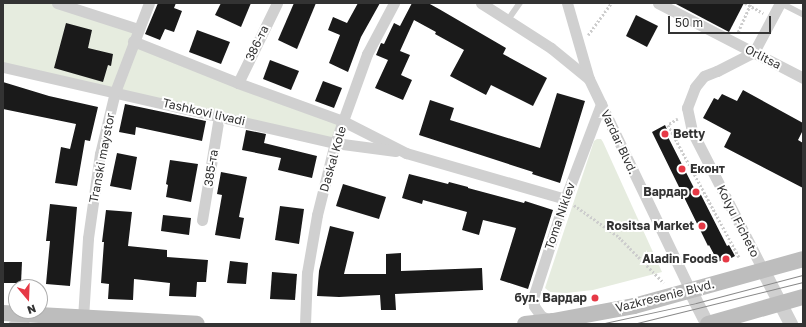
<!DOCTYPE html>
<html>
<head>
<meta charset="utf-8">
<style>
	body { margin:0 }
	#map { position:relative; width:806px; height:327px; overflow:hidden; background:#fff; font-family:"Golos Text",sans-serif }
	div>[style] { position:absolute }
	.green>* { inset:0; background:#e6ecdf }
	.building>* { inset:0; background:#1a1a1a }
	.path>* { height:2.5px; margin-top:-1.25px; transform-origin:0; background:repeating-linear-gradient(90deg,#cdcdcd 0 2px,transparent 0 4px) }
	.service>* { height:5.5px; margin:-2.75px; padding:0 2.75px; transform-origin:2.75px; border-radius:2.75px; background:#d0d0d0 }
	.minor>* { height:11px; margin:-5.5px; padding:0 5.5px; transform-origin:5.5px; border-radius:5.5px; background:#d0d0d0 }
	.tertiary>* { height:14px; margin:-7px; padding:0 7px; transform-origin:7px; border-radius:7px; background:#d0d0d0 }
	.secondary>* { height:16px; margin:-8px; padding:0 8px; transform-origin:8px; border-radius:8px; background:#bdbdbd }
	.tram>* { height:1px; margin:-0.5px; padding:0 0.5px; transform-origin:0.5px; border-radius:0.5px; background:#888 }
	.dots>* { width:11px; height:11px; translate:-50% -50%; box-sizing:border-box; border:2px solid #fff; border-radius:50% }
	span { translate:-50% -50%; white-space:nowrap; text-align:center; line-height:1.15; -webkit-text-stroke:4px #fff; paint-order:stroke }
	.street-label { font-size:12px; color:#333 }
	.poi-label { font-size:12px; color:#333; font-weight:700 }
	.left { translate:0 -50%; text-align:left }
	.right { translate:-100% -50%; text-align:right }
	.frame { position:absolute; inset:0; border:4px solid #333; pointer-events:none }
	.north { position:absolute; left:8px; top:279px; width:40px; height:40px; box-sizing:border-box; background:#fff; border:1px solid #adadad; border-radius:50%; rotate:161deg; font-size:11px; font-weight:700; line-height:16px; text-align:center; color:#333 }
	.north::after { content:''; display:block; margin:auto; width:14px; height:18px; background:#e63946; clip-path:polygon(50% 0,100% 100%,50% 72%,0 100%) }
	.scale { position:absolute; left:668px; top:16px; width:103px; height:18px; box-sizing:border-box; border:2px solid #333; border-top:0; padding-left:5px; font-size:12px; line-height:14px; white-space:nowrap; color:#333; -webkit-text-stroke:3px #fff; paint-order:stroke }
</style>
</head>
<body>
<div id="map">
	<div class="green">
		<i style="clip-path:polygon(3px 3px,57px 3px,138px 29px,115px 92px,3px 67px)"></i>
		<i style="clip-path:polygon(134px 43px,341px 122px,333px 140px,116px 91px)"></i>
		<i style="clip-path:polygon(597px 139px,601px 139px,603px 142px,662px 272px,593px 290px,566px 293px,550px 292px,545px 288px,594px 141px)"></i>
	</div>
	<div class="building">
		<i style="clip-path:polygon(158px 3px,176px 3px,174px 8px,182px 11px,174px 32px,165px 29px,160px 40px,145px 34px)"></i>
		<i style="clip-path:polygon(221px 3px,251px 3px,241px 27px,215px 15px)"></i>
		<i style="clip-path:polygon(294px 3px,316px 3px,297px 49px,278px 40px)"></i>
		<i style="clip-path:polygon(358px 3px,380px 3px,361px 37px,348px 72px,329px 63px,340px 35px,328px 30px,333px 17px,347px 23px)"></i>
		<i style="clip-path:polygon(412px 3px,428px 3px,439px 9px,506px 48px,503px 54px,547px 78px,533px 106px,491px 85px,486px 95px,450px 76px,464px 50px,435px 34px,436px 32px,414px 20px,400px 51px,410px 55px,401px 75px,412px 80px,403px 100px,375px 88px,388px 60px,376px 55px,381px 43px,384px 44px,394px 23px,400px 26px)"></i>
		<i style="clip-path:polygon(674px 3px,744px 3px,729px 32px)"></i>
		<i style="clip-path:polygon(636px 15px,658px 26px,647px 47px,626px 36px)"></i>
		<i style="clip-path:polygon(66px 23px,92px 30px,88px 48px,113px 54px,111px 66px,108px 65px,103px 82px,54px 68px)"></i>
		<i style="clip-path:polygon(197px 30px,230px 42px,221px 64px,189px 52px)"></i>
		<i style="clip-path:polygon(270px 60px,299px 71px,291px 90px,263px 79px)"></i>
		<i style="clip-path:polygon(323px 81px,342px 88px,334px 108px,315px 101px)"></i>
		<i style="clip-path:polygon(3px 82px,49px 96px,98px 107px,90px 141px,85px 140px,77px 186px,55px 183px,61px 147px,70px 149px,76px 124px,3px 109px)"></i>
		<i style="clip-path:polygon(743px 90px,803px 123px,803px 130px,798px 140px,803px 143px,803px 188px,724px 147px,731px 133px,703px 118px,714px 98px,718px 100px,722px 94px,737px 101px)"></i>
		<i style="clip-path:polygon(557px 93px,585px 101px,560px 183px,532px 174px,533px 172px,419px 135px,430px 100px,454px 108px,450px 120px,540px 148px)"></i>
		<i style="clip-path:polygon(125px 104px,206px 121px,202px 141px,136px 127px,135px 135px,119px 132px)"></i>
		<i style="clip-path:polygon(665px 125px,670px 136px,668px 137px,694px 188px,697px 187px,727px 246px,729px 245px,735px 256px,724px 262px,722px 260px,718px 262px,709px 245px,708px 246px,652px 132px)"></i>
		<i style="clip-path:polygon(246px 130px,266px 134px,264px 143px,317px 156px,312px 178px,278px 170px,281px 158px,242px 150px)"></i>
		<i style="clip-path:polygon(117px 153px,137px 157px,131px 190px,110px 186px)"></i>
		<i style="clip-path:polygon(170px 160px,198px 164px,191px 202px,166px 197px,168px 185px,166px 184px)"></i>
		<i style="clip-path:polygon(221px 172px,247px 177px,239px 217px,244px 218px,240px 239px,215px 235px,222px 195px,217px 194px)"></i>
		<i style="clip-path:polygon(409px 174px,448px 184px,449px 182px,468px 187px,468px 188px,524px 203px,525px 201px,553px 210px,528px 289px,500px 280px,516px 228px,483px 220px,479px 235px,462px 230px,467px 212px,423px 200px,422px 204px,402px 198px)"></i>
		<i style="clip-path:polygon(343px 184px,386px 197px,379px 219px,336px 206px)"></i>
		<i style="clip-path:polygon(50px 204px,77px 207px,70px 286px,46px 284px,50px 241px,46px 241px)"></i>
		<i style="clip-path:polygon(280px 206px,304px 209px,299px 244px,275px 240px)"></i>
		<i style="clip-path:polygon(106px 210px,132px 212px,128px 246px,167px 250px,167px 257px,208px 260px,206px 282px,197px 282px,196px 297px,169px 296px,170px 283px,134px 279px,133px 300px,108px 299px,109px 284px,101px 283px,104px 242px,102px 242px)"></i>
		<i style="clip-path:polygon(163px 215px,191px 218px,189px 235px,161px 231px)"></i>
		<i style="clip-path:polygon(330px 226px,354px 232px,344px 274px,386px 274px,386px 254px,401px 253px,401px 271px,482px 268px,483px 290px,395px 294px,396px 310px,381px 310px,380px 295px,339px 297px,317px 296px,319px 271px)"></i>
		<i style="clip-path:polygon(230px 261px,248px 263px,246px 284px,227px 283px)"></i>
		<i style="clip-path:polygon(3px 262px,22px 262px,21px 283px,3px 283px)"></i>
		<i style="clip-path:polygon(272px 272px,297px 274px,295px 300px,270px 299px)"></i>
	</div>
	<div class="path">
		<i style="left:745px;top:3px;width:21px;rotate:29deg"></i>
		<i style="left:738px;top:32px;width:32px;rotate:-66deg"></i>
		<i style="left:588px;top:35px;width:39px;rotate:-54deg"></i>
		<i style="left:678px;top:119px;width:12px;rotate:149deg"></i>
		<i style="left:668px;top:125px;width:150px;rotate:61.7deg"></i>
		<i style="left:574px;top:205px;width:55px;rotate:35.4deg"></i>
		<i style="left:619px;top:237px;width:64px;rotate:45.6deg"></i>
	</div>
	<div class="service">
		<i style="left:781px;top:3px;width:25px;rotate:27deg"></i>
		<i style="left:508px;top:20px;width:21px;rotate:-55deg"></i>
		<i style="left:12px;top:324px;width:15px;rotate:-11deg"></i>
	</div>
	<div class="minor">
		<i style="left:57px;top:3px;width:85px;rotate:17.8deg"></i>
		<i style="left:481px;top:3px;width:83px;rotate:32.7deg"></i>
		<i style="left:551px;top:48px;width:49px;rotate:39.2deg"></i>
		<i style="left:589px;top:79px;width:234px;rotate:64.4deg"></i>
		<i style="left:567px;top:3px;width:79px;rotate:73.9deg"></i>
		<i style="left:658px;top:3px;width:163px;rotate:27.3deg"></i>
		<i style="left:133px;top:41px;width:113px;rotate:21.8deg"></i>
		<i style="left:238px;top:83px;width:112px;rotate:19.9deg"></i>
		<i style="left:343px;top:121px;width:71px;rotate:26.9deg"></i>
		<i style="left:406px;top:153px;width:166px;rotate:16.1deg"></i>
		<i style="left:3px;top:67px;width:341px;rotate:12.9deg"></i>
		<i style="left:335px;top:143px;width:61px;rotate:7.6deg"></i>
		<i style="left:238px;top:83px;width:89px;rotate:-64deg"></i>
		<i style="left:202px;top:220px;width:105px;rotate:-80.7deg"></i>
		<i style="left:763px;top:270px;width:156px;rotate:-117.1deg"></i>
		<i style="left:692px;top:131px;width:24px;rotate:-102deg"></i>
		<i style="left:687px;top:108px;width:22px;rotate:-69deg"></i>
		<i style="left:695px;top:87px;width:14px;rotate:-51deg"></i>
		<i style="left:704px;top:76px;width:14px;rotate:-21deg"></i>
		<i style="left:717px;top:71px;width:42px;rotate:-27.2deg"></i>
		<i style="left:754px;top:52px;width:55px;rotate:-62deg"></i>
		<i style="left:83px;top:318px;width:80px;rotate:-86.4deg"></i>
		<i style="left:88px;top:238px;width:85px;rotate:-81.9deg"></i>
		<i style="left:100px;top:154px;width:64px;rotate:-76.4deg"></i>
		<i style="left:115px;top:92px;width:95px;rotate:-69.1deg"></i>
		<i style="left:552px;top:321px;width:12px;rotate:-156deg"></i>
		<i style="left:541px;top:316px;width:12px;rotate:-125deg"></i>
		<i style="left:534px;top:306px;width:8px;rotate:-97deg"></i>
		<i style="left:533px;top:298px;width:104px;rotate:-72.1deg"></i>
		<i style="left:565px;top:199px;width:102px;rotate:-69.2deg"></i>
		<i style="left:305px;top:324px;width:51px;rotate:-87.8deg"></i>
		<i style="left:307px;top:273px;width:59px;rotate:-80.2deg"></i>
		<i style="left:317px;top:215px;width:74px;rotate:-76deg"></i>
		<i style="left:335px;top:143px;width:95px;rotate:-70.2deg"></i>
		<i style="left:367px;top:54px;width:58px;rotate:-62.1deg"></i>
	</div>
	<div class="tertiary">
		<i style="left:763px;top:270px;width:61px;rotate:62.6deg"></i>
		<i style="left:690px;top:290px;width:38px;rotate:63deg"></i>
	</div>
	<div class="secondary">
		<i style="left:3px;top:313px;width:194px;rotate:3.2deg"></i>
		<i style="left:525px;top:324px;width:28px;rotate:-6deg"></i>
		<i style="left:553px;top:321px;width:82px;rotate:-10.5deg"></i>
		<i style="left:634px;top:306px;width:175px;rotate:-15.5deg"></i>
		<i style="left:708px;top:324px;width:99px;rotate:-15.9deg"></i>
	</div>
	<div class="tram">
		<i style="left:600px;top:324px;width:98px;rotate:-12.3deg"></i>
		<i style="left:696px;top:303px;width:111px;rotate:-14.7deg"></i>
		<i style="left:633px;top:324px;width:175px;rotate:-13.9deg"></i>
	</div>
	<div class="dots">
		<i style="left:665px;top:134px;background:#e63946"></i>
		<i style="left:682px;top:169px;background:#e63946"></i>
		<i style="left:696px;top:192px;background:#e63946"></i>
		<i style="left:702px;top:226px;background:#e63946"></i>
		<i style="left:726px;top:259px;background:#e63946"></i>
		<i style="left:595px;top:298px;background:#e63946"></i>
	</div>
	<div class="street-label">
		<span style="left:257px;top:43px;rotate:-64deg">386-та</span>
		<span style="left:763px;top:57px;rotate:27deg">Orlitsa</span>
		<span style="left:204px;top:112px;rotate:13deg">Tashkovi livadi</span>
		<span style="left:619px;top:142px;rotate:65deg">Vardar Blvd.</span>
		<span style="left:102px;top:158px;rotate:-79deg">Transki maystor</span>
		<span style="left:333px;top:159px;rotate:-74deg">Daskal Kole</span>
		<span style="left:211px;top:168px;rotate:-81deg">385-та</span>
		<span style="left:560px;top:216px;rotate:-71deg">Toma Niklev</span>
		<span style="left:738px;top:221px;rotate:63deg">Kolyu Ficheto</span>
		<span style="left:665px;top:296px;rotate:-14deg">Vazkresenie Blvd.</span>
	</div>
	<div class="poi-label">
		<span class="left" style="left:673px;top:134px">Betty</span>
		<span class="left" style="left:690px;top:169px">Еконт</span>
		<span class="right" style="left:688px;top:192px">Вардар</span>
		<span class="right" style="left:694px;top:226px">Rositsa Market</span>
		<span class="right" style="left:718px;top:259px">Aladin Foods</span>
		<span class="right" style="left:587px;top:298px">бул. Вардар</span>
	</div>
	<div class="frame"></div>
	<div class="north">N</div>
	<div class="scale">50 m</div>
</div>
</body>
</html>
